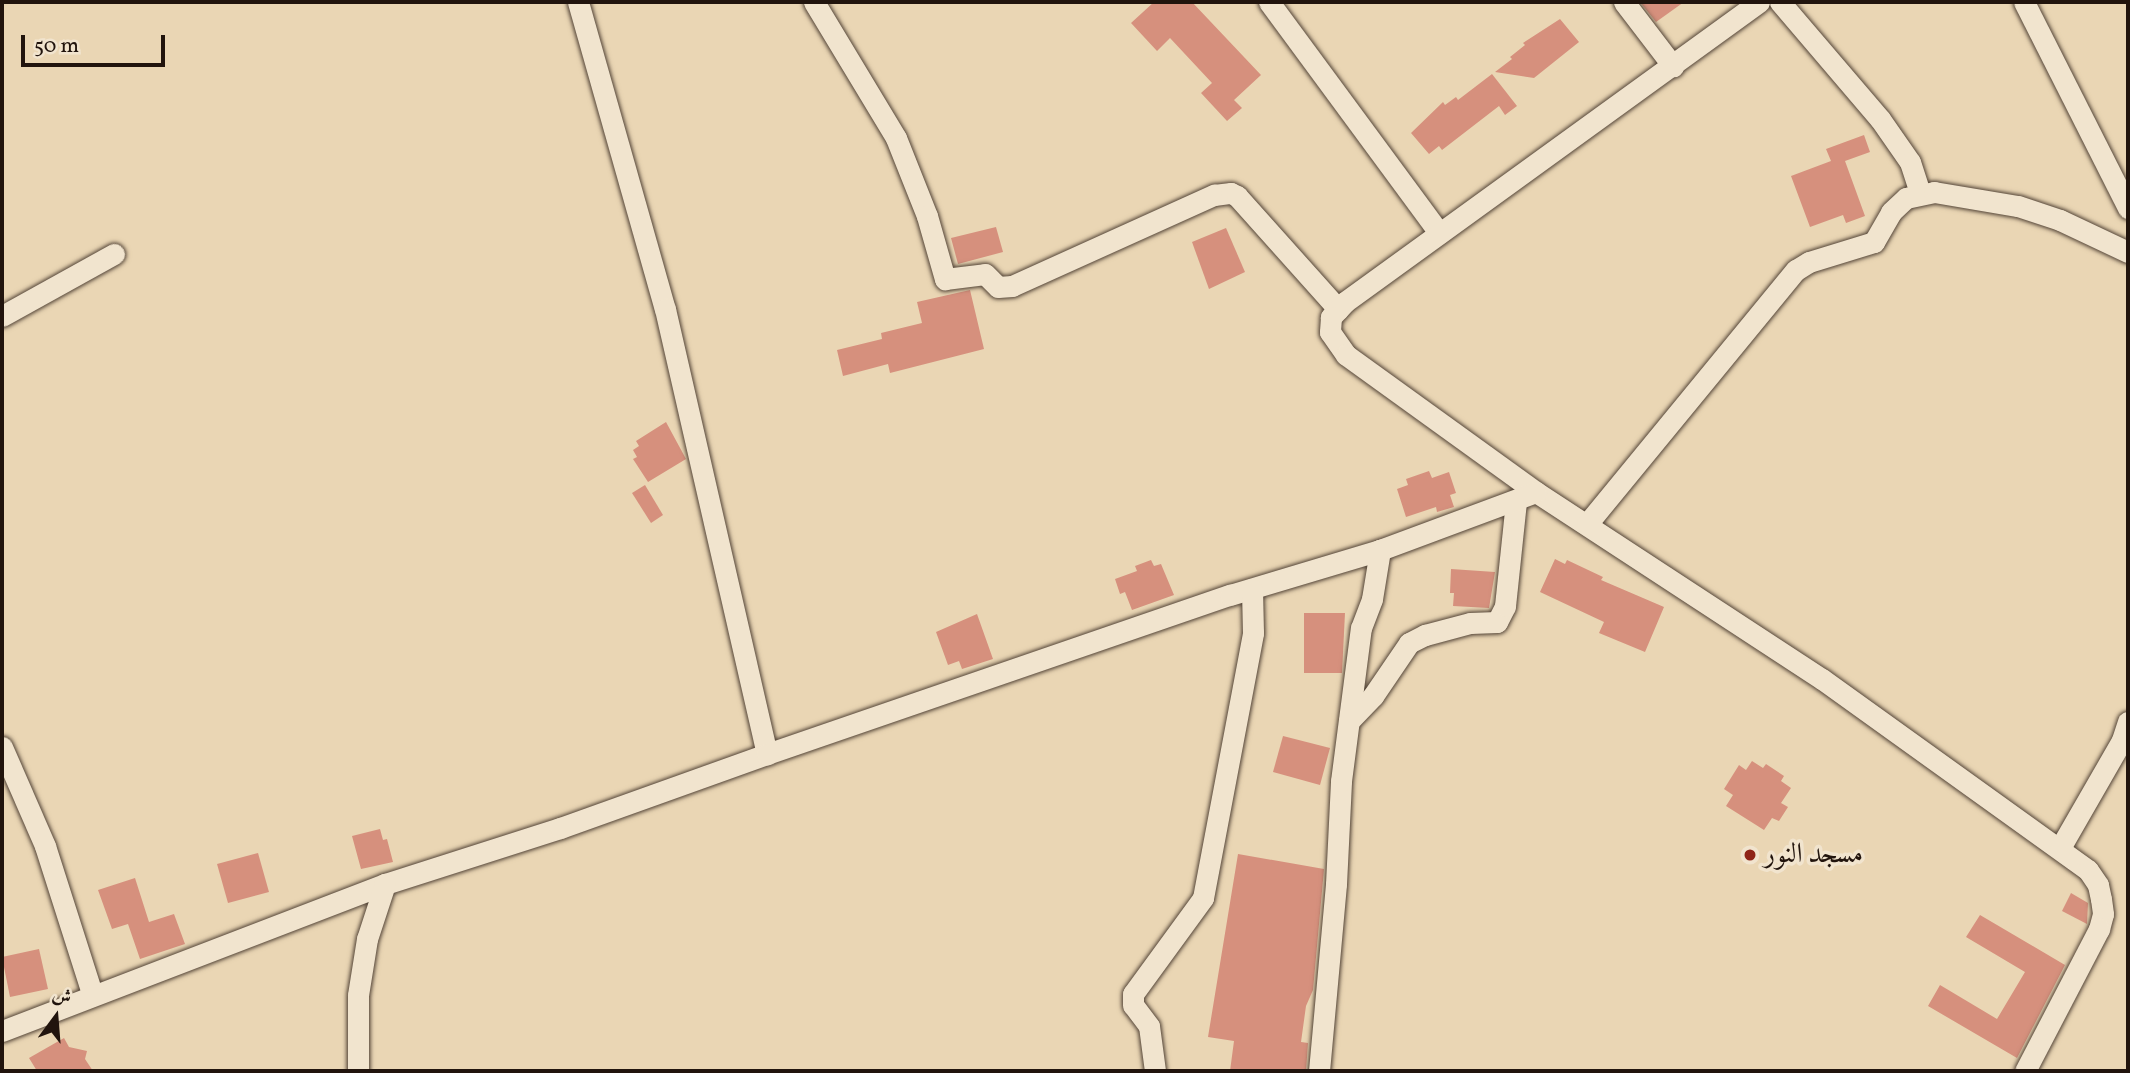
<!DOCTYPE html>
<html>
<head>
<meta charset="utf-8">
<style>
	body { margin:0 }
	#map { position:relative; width:2130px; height:1073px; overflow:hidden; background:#ead6b4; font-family:Vollkorn,Amiri,serif }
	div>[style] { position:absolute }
	.building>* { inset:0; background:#d6907d }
	.roads { filter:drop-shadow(0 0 2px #534437) drop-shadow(0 0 2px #534437) }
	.street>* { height:21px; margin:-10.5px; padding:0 10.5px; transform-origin:10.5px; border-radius:10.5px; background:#f1e4ce }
	.dots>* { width:19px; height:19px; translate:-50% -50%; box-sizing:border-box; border:4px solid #f1e4ce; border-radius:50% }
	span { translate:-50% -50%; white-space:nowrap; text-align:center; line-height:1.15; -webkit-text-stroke:7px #f1e4ce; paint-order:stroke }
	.poi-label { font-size:28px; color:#21140d }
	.left { translate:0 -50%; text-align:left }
	.frame { position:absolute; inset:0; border:4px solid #21140d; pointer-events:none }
	.north { position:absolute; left:21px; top:982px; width:70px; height:70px; -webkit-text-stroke:5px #f1e4ce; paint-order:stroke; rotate:16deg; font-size:19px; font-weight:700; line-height:28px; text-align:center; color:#21140d }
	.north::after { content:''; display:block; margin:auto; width:24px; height:32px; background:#21140d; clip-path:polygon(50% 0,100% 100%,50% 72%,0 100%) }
	.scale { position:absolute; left:21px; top:35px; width:144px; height:32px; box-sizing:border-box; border:4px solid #21140d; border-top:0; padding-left:9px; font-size:21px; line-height:24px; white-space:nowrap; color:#21140d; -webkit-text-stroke:5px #f1e4ce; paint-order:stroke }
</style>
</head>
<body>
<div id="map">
	<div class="building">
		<i style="clip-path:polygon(1154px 2px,1192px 2px,1261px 75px,1234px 100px,1242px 108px,1227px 121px,1201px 93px,1212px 83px,1170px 38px,1157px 51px,1131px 23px)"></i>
		<i style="clip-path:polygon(1640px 2px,1684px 2px,1656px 22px)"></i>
		<i style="clip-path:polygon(1560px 19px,1579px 42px,1534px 78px,1495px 72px,1512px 59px,1510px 57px,1525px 45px,1523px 43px)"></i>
		<i style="clip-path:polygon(1492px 74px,1517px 106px,1505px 115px,1499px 106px,1442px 150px,1439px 146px,1429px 154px,1411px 133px,1443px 102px,1445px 105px,1456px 97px,1458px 100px)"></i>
		<i style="clip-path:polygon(1864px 135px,1870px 152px,1845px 161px,1865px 216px,1846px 223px,1843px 215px,1810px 227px,1791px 176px,1831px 161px,1826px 149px)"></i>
		<i style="clip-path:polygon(996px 227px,1003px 252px,958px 264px,951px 238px)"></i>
		<i style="clip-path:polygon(1226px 228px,1245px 272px,1209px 289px,1192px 242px)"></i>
		<i style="clip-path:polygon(970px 290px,984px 349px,890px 373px,888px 364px,843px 376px,837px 350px,882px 339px,881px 333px,922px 323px,917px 302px)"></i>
		<i style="clip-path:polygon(666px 422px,686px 459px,648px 482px,633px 459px,637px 457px,633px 450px,639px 446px,636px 441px)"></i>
		<i style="clip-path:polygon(1429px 471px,1432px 478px,1449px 472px,1456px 493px,1450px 495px,1454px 507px,1437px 512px,1436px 507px,1406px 517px,1397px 489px,1408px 485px,1406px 479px)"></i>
		<i style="clip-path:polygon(645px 485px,663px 515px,651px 523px,632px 493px)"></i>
		<i style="clip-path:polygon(1555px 559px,1565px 564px,1567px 560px,1603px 577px,1601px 580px,1664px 607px,1645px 652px,1599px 633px,1604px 622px,1540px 592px)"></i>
		<i style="clip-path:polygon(1151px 560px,1154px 566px,1161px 564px,1174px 595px,1132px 610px,1125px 592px,1120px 594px,1115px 579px,1137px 571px,1135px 566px)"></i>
		<i style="clip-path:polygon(1451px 569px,1495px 572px,1489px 608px,1453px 606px,1454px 593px,1450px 593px)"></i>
		<i style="clip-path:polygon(1304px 613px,1345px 613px,1342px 673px,1304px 673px)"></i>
		<i style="clip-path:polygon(977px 614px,993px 659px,962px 669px,959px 661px,948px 665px,936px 632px)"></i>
		<i style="clip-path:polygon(1283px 736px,1330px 748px,1320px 785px,1273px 772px)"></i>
		<i style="clip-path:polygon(1752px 761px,1763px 768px,1766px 764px,1784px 776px,1781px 781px,1791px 788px,1781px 803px,1788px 807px,1779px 821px,1772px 818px,1764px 830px,1726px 806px,1733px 795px,1724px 789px,1739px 765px,1746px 770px)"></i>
		<i style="clip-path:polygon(380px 829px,383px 840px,387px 839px,393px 862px,361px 869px,352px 836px)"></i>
		<i style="clip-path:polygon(258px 853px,269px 892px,228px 903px,217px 864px)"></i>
		<i style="clip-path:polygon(1238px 854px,1324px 869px,1313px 990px,1306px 1006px,1301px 1042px,1308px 1043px,1306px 1071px,1230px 1071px,1234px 1041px,1208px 1037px)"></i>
		<i style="clip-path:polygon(135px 878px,149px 922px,174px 914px,185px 944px,140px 959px,128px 924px,112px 929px,98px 890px)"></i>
		<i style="clip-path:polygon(2071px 893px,2088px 903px,2087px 924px,2062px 911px)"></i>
		<i style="clip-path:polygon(1980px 915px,2065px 965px,2017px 1058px,1928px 1006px,1940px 985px,1997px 1019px,2025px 972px,1966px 937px)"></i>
		<i style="clip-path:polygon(39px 949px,48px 989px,10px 997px,2px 957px)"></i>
		<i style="clip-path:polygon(64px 1038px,69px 1047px,87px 1051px,85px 1059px,93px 1071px,37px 1071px,29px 1058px)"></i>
	</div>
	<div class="roads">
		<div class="street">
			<i style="left:578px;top:2px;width:319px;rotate:74.2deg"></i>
			<i style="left:665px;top:309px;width:457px;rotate:77.1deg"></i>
			<i style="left:814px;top:2px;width:159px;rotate:58.9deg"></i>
			<i style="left:896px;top:138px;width:84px;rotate:68.3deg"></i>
			<i style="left:927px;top:216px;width:66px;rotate:74.1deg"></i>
			<i style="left:945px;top:279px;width:40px;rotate:-7.1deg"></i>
			<i style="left:985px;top:274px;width:18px;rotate:45deg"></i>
			<i style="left:998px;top:287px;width:14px;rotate:-4deg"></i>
			<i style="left:1012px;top:286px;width:222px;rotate:-24.3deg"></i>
			<i style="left:1214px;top:195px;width:17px;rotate:-7deg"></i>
			<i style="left:1231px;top:193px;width:7px;rotate:27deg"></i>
			<i style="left:1237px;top:196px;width:152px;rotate:48.2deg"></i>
			<i style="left:1269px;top:2px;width:287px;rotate:53.6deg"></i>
			<i style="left:1624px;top:2px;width:81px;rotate:52.6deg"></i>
			<i style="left:1759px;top:2px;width:511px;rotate:144.07deg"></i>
			<i style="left:1345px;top:302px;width:21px;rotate:133deg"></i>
			<i style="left:1331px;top:317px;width:15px;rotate:94deg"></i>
			<i style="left:1330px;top:332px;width:28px;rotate:55deg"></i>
			<i style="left:1346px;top:355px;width:234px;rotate:35.8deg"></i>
			<i style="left:1536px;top:492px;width:342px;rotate:33.2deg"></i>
			<i style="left:1822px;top:679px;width:327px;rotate:35.7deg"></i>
			<i style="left:2088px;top:870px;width:18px;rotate:56deg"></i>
			<i style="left:2098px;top:885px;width:14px;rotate:78deg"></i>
			<i style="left:2101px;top:899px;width:15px;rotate:82deg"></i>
			<i style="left:2103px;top:914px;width:16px;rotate:105deg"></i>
			<i style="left:2099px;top:929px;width:160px;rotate:117.5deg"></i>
			<i style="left:1780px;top:2px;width:154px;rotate:49.5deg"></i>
			<i style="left:1880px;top:119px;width:52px;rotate:55.1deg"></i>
			<i style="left:1910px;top:162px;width:33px;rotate:72deg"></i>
			<i style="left:2024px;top:2px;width:231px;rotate:63.2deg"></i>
			<i style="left:2px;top:316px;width:128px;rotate:-29deg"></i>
			<i style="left:1587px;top:524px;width:329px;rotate:-50.6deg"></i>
			<i style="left:1796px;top:270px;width:15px;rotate:-32deg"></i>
			<i style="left:1809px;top:262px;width:68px;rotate:-17.1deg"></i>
			<i style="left:1874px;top:242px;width:34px;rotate:-60deg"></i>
			<i style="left:1891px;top:212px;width:21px;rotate:-43deg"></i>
			<i style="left:1906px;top:198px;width:29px;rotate:-12deg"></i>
			<i style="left:1934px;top:192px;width:85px;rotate:9.5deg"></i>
			<i style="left:2018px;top:206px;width:44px;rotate:18.4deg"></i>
			<i style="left:2060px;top:220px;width:75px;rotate:25.2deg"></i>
			<i style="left:1349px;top:721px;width:35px;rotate:-46deg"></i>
			<i style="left:1373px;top:696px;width:64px;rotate:-55.8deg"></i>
			<i style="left:1409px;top:643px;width:18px;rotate:-27deg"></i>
			<i style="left:1425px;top:635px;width:47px;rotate:-14.9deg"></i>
			<i style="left:1470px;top:623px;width:27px;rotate:-2deg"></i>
			<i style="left:1497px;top:622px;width:18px;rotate:-63deg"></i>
			<i style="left:1505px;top:606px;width:106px;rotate:-84deg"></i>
			<i style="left:2px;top:747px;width:108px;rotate:66.5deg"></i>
			<i style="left:45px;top:846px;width:157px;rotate:72.3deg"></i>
			<i style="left:2060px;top:848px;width:125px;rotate:-60.1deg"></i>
			<i style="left:2122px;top:740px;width:19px;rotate:-72deg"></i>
			<i style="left:2px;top:1031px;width:410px;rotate:-21deg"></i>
			<i style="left:385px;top:884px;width:184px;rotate:-17.7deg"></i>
			<i style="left:560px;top:828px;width:220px;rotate:-19.7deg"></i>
			<i style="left:767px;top:754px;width:490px;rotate:-19deg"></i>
			<i style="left:1230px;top:595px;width:157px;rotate:-16.7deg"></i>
			<i style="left:1380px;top:550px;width:166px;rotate:-20.4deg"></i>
			<i style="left:358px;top:1071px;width:76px;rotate:-90deg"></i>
			<i style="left:358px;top:995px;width:57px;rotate:-80.9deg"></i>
			<i style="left:367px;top:939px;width:58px;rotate:-71.9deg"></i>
			<i style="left:1155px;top:1071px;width:45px;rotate:-97.6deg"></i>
			<i style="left:1149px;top:1026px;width:26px;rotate:-127deg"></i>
			<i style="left:1133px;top:1005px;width:11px;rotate:-90deg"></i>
			<i style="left:1133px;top:994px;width:119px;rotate:-53.9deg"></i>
			<i style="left:1203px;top:898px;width:270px;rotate:-79.3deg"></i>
			<i style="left:1253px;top:633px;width:44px;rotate:-91.3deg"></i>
			<i style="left:1319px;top:1071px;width:188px;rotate:-84.8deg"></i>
			<i style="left:1336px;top:884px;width:103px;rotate:-87.2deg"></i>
			<i style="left:1341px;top:781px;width:154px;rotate:-82.6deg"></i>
			<i style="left:1361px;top:628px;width:31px;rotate:-69deg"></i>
			<i style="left:1372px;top:599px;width:50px;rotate:-80.7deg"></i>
		</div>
	</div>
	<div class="dots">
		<i style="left:1750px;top:855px;background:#8f2418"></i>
	</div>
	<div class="poi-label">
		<span class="left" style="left:1764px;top:855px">مسجد النور</span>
	</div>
	<div class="frame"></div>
	<div class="north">ش</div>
	<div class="scale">50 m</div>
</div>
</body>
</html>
